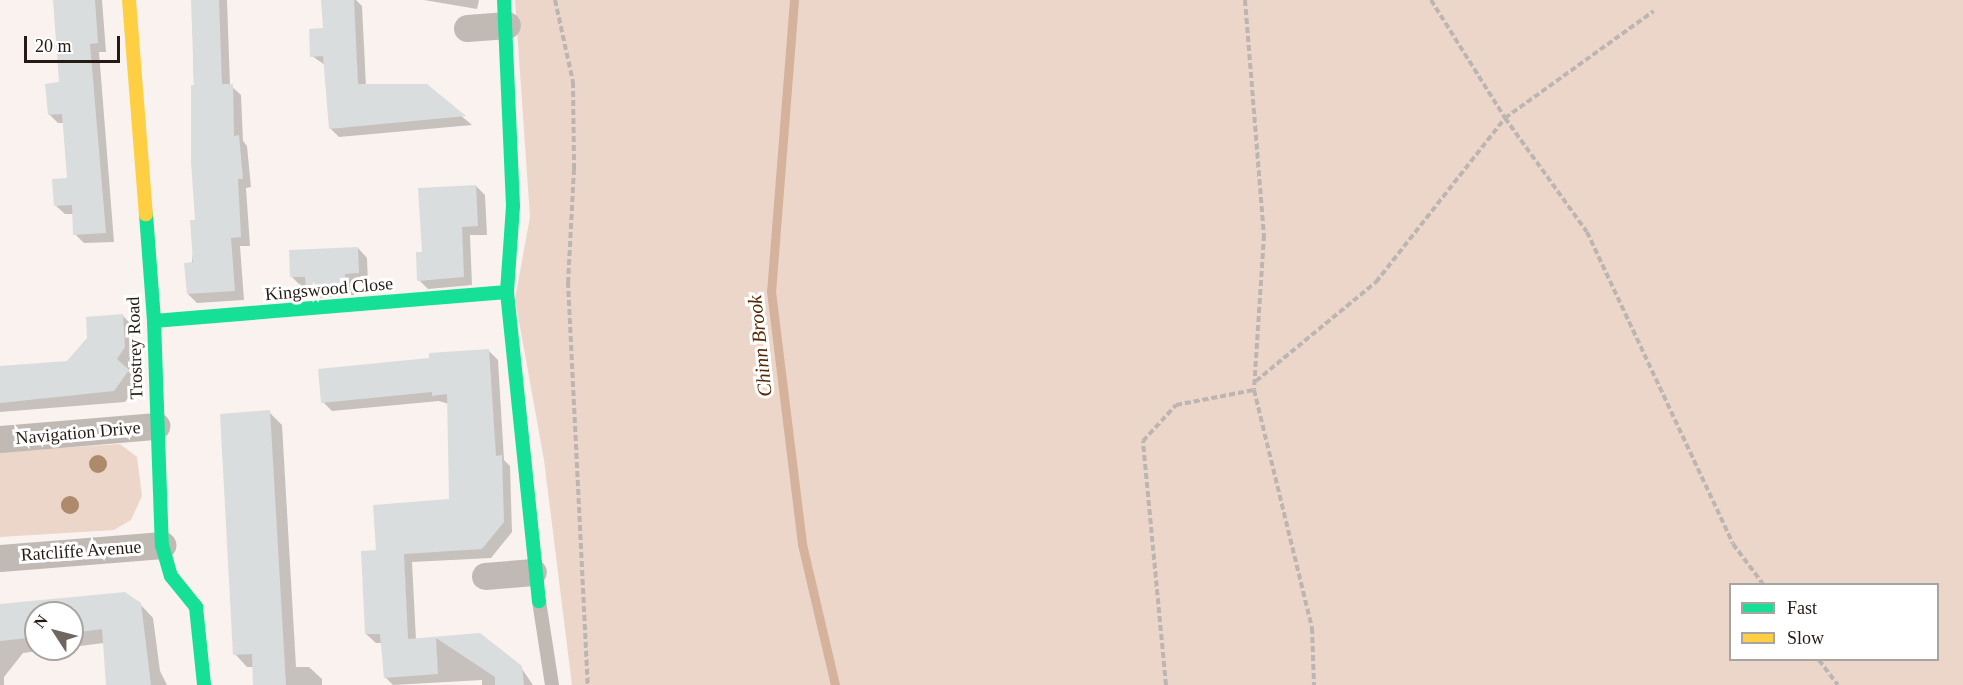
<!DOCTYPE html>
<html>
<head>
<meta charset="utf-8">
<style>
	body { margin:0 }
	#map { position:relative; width:1963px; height:685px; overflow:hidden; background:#f9f2ee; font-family:Georgia,serif }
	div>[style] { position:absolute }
	.green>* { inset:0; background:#ecd6c9 }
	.shadow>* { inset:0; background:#0003 }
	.stream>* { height:9px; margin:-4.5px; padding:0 4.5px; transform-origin:4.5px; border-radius:4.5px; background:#d5b29c }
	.building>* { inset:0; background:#dadddd }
	.path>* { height:4px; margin-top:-2px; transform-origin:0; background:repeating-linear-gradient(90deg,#bcb5b1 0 6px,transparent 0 9px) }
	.lane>* { height:14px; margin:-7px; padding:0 7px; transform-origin:7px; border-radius:7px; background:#c1b9b4 }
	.street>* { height:27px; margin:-13.5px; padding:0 13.5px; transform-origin:13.5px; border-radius:13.5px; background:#c1b9b4 }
	.fast>* { height:14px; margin:-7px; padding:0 7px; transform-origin:7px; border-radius:7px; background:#16e098 }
	.slow>* { height:14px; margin:-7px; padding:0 7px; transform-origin:7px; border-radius:7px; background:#ffcf43 }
	.trees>* { width:18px; height:18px; margin:-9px; border-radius:50%; background:#ad8a6b }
	span { translate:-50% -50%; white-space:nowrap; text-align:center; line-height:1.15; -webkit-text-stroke:6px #fff; paint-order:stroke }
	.street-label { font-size:18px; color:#251b14 }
	.water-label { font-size:20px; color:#542803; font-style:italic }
	.legend { position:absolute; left:1729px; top:583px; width:210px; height:78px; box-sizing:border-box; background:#fff; border:2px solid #a8a4a1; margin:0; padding:8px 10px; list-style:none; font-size:18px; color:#251b14 }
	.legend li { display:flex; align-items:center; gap:12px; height:30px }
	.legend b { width:30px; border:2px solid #a8a4a1 }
	.north { position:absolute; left:24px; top:601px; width:60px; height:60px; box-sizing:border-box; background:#fff; border:2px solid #a8a4a1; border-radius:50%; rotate:306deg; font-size:16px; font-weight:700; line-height:24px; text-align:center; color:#251b14 }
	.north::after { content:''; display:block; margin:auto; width:21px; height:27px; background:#6f6660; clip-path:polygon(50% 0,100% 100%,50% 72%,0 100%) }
	.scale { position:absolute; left:24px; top:36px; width:96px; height:27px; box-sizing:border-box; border:3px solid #251b14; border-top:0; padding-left:8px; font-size:18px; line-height:21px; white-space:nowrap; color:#251b14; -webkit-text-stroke:4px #fff; paint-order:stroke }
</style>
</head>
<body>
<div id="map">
	<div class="green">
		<i style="clip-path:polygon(evenodd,515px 0,1963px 0,1963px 685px,572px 685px,544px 460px,515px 299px,530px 217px,515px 0,1730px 584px,1938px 584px,1938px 660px,1730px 660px,1730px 584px)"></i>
		<i style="clip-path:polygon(120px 444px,137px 457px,142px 496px,131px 520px,114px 530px,0 537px,0 452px)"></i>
	</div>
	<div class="shadow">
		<i style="clip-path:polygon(54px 0,102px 0,106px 52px,99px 52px,114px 242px,84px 243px,75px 234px,74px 214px,65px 214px,55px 205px,68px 180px,64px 123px,58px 123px,49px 114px,61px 83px)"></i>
		<i style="clip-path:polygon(192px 0,227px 0,230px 85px,241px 95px,243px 141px,247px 146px,251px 187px,246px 188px,250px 246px,240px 246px,244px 300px,197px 303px,188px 294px,197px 221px)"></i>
		<i style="clip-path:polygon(323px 0,356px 0,362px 6px,366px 86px,426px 86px,472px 125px,339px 137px,330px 128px,325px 65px,312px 56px,325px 29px)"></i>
		<i style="clip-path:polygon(424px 0,479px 0,477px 9px)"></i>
		<i style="clip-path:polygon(476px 186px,485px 195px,487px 235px,470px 235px,472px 285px,428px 289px,419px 280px)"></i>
		<i style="clip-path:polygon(358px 248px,367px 258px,368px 282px,354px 282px,354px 295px,317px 298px,307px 286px,301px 286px,292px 277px)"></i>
		<i style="clip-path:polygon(122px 315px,134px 327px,136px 359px,128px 371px,140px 383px,125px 402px,0 412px,0 368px,68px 362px)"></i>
		<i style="clip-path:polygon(489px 351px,498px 360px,504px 460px,510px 466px,512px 532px,491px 558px,412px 562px,416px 640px,479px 635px,522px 669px,533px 685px,482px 685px,482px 680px,393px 685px,385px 677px,382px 643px,376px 643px,366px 634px,377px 552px,451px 501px,449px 404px,439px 401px,332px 411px,323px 402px,431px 359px)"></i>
		<i style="clip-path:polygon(269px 412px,282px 425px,296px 667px,309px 667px,322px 679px,322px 685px,255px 685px,254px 667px,247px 667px,235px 654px)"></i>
		<i style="clip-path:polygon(140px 604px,153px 618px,160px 671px,167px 685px,108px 685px,104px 643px,72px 647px,72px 613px,36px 613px,36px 649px,54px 649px,23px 653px,4px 677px,4px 685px,0 685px,0 608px)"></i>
	</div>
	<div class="stream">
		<i style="left:794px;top:0;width:292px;rotate:94.5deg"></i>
		<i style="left:771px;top:291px;width:255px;rotate:83deg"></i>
		<i style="left:802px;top:544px;width:145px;rotate:76.8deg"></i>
	</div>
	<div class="building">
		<i style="clip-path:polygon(53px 0,95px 0,98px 43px,90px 44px,106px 233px,73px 235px,72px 205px,54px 206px,52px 179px,67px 178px,62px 114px,48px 115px,45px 84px,59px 82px)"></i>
		<i style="clip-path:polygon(191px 0,219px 0,222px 84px,233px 84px,234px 136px,239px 135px,243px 179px,238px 179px,241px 237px,231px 238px,235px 291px,187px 294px,184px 263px,193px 262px,190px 220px,195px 220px,191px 162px,191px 85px,194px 85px)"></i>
		<i style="clip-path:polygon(321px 0,354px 0,358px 84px,427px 84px,466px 116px,329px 129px,323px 56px,310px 57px,309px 29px,323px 28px)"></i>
		<i style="clip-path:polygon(476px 185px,478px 226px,462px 227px,464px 277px,417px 281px,416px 252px,422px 252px,418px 188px)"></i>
		<i style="clip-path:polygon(358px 247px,359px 273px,345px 274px,346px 286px,306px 290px,305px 277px,290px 277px,289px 250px)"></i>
		<i style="clip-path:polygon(123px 314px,125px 347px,117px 359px,129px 370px,114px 391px,0 403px,0 366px,67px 361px,87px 338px,86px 317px)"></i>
		<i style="clip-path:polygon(489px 349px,496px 456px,502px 455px,504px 522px,482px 549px,404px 554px,408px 639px,480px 633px,522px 666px,524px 685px,495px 685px,495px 677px,436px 638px,438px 674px,384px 678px,380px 634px,365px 634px,361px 551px,376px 550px,373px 505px,449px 499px,447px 394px,432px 396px,432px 392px,321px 403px,318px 369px,429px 358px,429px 353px)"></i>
		<i style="clip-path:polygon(270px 410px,286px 685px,253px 685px,252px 654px,233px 655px,220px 414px)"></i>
		<i style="clip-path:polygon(125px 592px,141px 603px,151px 685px,106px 685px,102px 629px,72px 633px,72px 613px,36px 613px,36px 637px,0 641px,0 604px)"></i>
	</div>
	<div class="path">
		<i style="left:555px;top:0;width:84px;rotate:77.6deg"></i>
		<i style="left:573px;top:82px;width:87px;rotate:89.3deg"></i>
		<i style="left:574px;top:169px;width:113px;rotate:93deg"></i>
		<i style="left:568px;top:282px;width:403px;rotate:87.2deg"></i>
		<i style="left:1245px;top:0;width:236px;rotate:85.4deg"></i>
		<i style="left:1264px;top:235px;width:155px;rotate:93.7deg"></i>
		<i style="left:1254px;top:390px;width:245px;rotate:76.3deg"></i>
		<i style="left:1312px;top:628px;width:57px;rotate:88deg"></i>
		<i style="left:1431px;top:0;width:139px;rotate:57.9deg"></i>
		<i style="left:1505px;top:118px;width:140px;rotate:54.3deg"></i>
		<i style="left:1587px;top:232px;width:344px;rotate:64.9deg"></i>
		<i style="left:1733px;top:544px;width:50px;rotate:53.1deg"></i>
		<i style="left:1256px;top:381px;width:156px;rotate:-39.5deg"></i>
		<i style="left:1376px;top:282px;width:209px;rotate:-51.8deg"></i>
		<i style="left:1505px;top:118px;width:183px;rotate:-35.7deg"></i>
		<i style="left:1819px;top:660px;width:31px;rotate:53deg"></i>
		<i style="left:1166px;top:685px;width:245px;rotate:-95.4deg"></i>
		<i style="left:1143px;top:441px;width:49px;rotate:-47.5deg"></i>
		<i style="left:1176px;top:405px;width:79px;rotate:-10.9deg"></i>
	</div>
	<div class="lane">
		<i style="left:539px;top:601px;width:85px;rotate:81.2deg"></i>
	</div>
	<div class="street">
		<i style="left:467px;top:28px;width:40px;rotate:-4.3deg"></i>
		<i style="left:0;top:439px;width:157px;rotate:-4.8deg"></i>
		<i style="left:0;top:558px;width:163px;rotate:-4.6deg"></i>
		<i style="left:485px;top:576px;width:48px;rotate:-4.8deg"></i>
	</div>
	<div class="fast">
		<i style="left:504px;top:0;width:206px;rotate:87.5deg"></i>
		<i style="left:513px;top:206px;width:86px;rotate:94deg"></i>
		<i style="left:146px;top:214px;width:107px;rotate:85.7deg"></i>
		<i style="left:154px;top:321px;width:224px;rotate:88deg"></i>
		<i style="left:162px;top:545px;width:32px;rotate:74deg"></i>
		<i style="left:171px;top:576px;width:40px;rotate:51deg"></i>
		<i style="left:196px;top:607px;width:78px;rotate:84.1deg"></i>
		<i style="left:154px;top:321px;width:354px;rotate:-4.7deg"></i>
		<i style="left:507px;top:292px;width:311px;rotate:84.1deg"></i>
	</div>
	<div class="slow">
		<i style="left:129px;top:0;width:215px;rotate:85.5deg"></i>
	</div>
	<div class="trees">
		<i style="left:98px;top:464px"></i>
		<i style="left:70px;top:505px"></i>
	</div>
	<div class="street-label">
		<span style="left:329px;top:289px;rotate:-5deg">Kingswood Close</span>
		<span style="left:135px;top:348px;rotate:-92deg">Trostrey Road</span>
		<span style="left:78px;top:433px;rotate:-5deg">Navigation Drive</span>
		<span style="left:81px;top:551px;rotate:-4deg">Ratcliffe Avenue</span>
	</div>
	<div class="water-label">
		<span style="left:760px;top:346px;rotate:-96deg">Chinn Brook</span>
	</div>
	<ul class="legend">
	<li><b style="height:8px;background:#16e098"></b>Fast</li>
	<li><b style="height:8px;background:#ffcf43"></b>Slow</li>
	</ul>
	<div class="north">N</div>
	<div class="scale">20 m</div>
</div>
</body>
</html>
